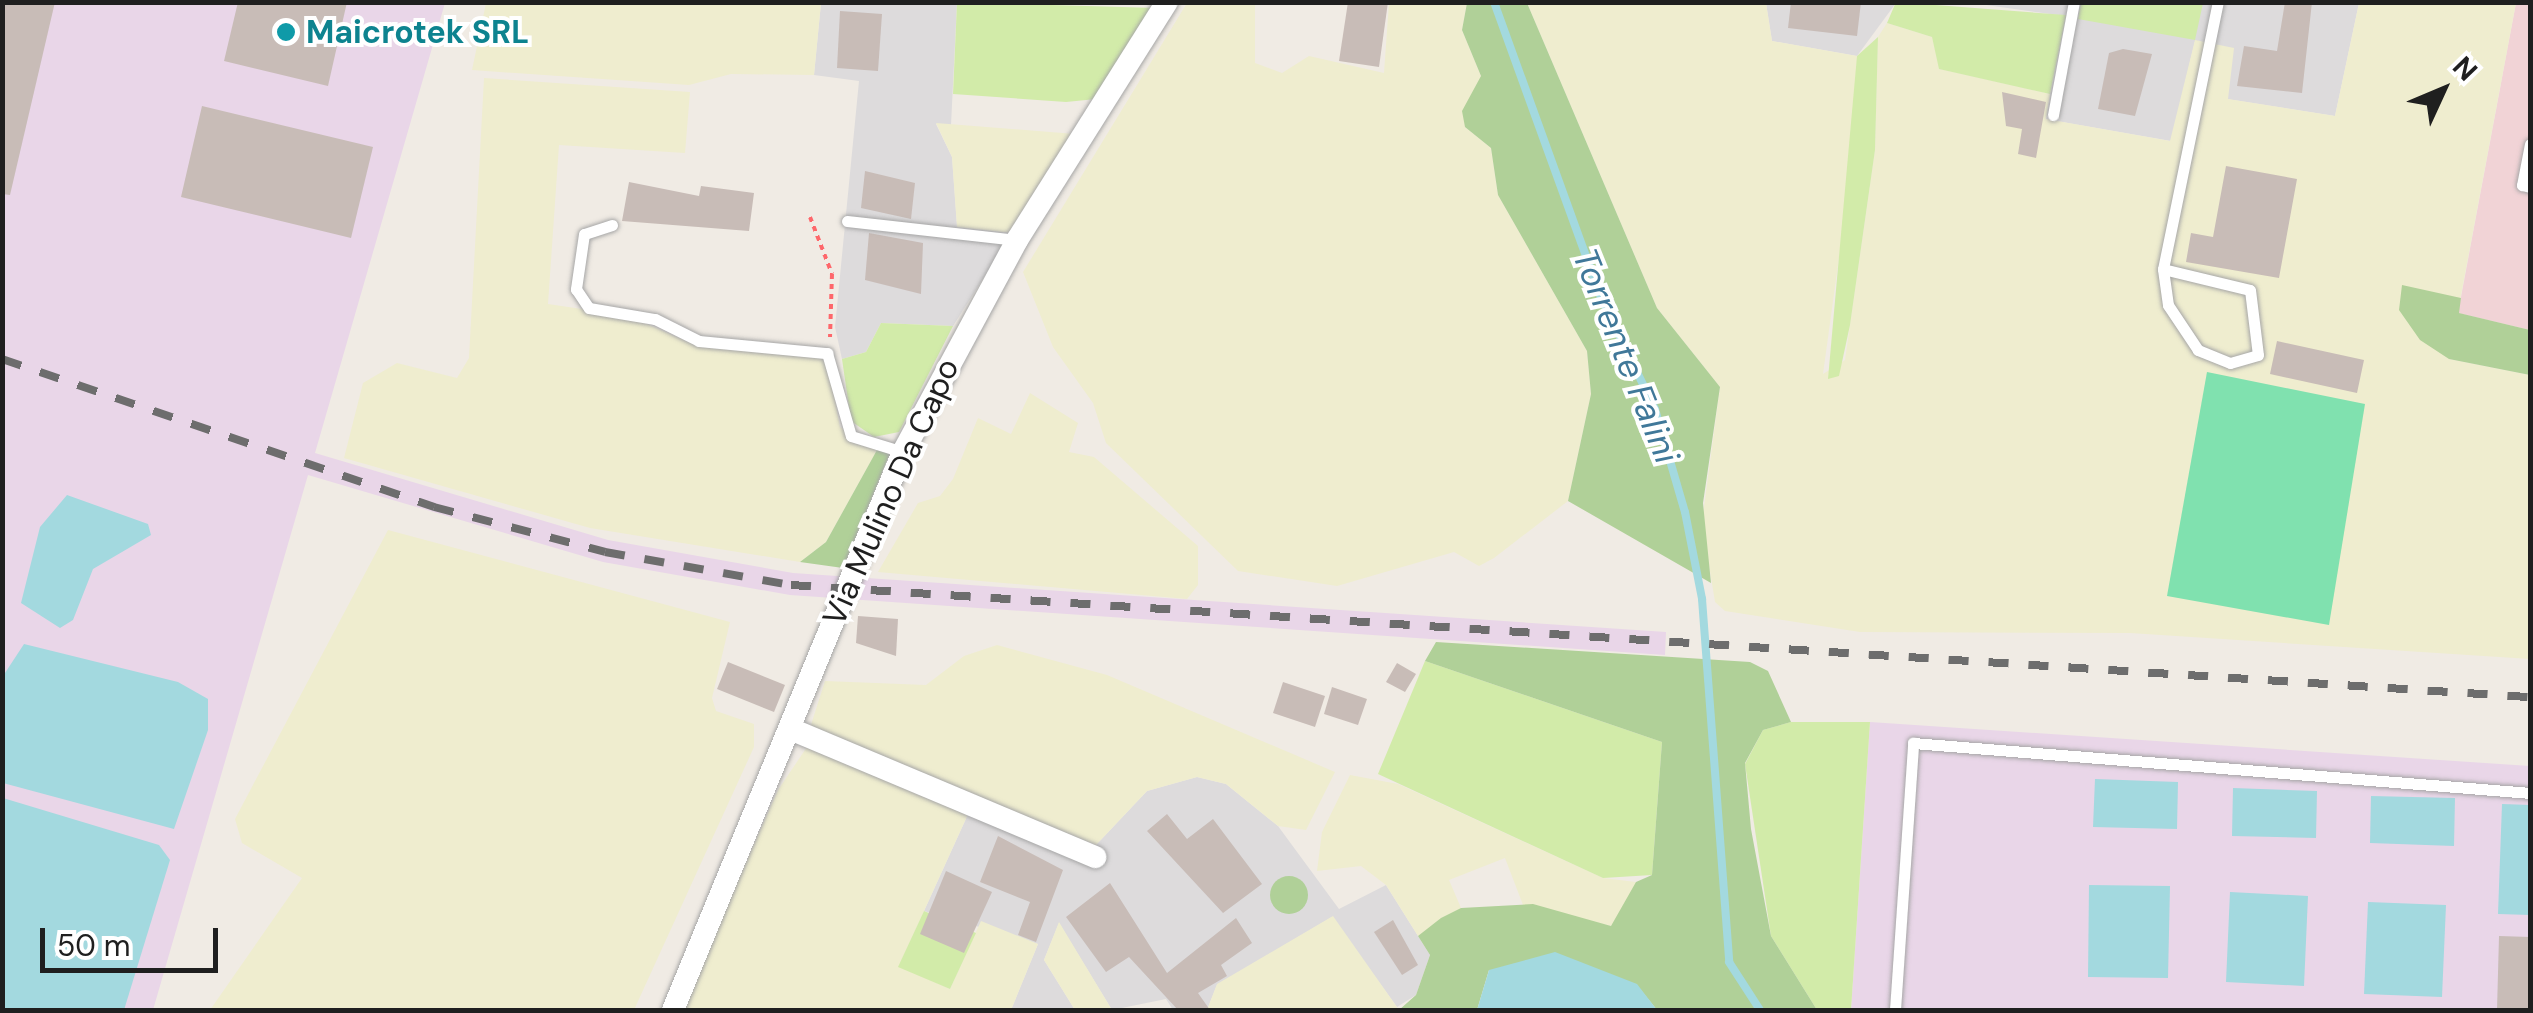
<!DOCTYPE html>
<html>
<head>
<meta charset="utf-8">
<style>
	body { margin:0 }
	#map { position:relative; width:2533px; height:1013px; overflow:hidden; background:#f0ebe4; font-family:"DM Sans",sans-serif }
	div>[style] { position:absolute }
	.residential>* { inset:0; background:#dddbdc }
	.commercial>* { inset:0; background:#f1d3d6 }
	.industrial>* { inset:0; background:#e9d6e8 }
	.farmland>* { inset:0; background:#efedcf }
	.grass>* { inset:0; background:#d2eba9 }
	.forest>* { inset:0; background:#b0d098 }
	.round { border-radius:50% }
	.pitch>* { inset:0; background:#80e1af }
	.water>* { inset:0; background:#a3d9df }
	.stream>* { height:8px; margin:-4px; padding:0 4px; transform-origin:4px; border-radius:4px; background:#a3d9df }
	.building>* { inset:0; background:#c8bcb7 }
	.path>* { height:4px; margin-top:-2px; transform-origin:0; background:repeating-linear-gradient(90deg,#fe676b 0 5px,transparent 0 10px) }
	.roads { filter:drop-shadow(0 0 2px #a6a6a6) drop-shadow(0 0 2px #a6a6a6) }
	.service>* { height:11px; margin:-5.5px; padding:0 5.5px; transform-origin:5.5px; border-radius:5.5px; background:#fff }
	.minor>* { height:22px; margin:-11px; padding:0 11px; transform-origin:11px; border-radius:11px; background:#fff }
	.rail>* { height:8px; margin-top:-4px; transform-origin:0; background:repeating-linear-gradient(90deg,#6d6d6d 0 20px,transparent 0 40px) }
	.dots>* { width:28px; height:28px; translate:-50% -50%; box-sizing:border-box; border:5px solid #fff; border-radius:50% }
	span { translate:-50% -50%; white-space:nowrap; text-align:center; line-height:1.15; -webkit-text-stroke:8px #fff; paint-order:stroke }
	.culture-label { font-size:32px; color:#0d838f; font-weight:700 }
	.left { translate:0 -50%; text-align:left }
	.street-label { font-size:32px; color:#1f1f1f }
	.water-label { font-size:35px; color:#407899; font-style:italic }
	.frame { position:absolute; inset:0; border:5px solid #1f1f1f; pointer-events:none }
	.north { position:absolute; left:2393px; top:40px; width:100px; height:100px; -webkit-text-stroke:8px #fff; paint-order:stroke; rotate:46deg; font-size:28px; font-weight:700; line-height:40px; text-align:center; color:#1f1f1f }
	.north::after { content:''; display:block; margin:auto; width:35px; height:45px; background:#1f1f1f; clip-path:polygon(50% 0,100% 100%,50% 72%,0 100%) }
	.scale { position:absolute; left:40px; top:928px; width:178px; height:45px; box-sizing:border-box; border:5px solid #1f1f1f; border-top:0; padding-left:12px; font-size:30px; line-height:35px; white-space:nowrap; color:#1f1f1f; -webkit-text-stroke:8px #fff; paint-order:stroke }
</style>
</head>
<body>
<div id="map">
	<div class="residential">
		<i style="clip-path:polygon(821px 3px,957px 3px,951px 125px,936px 124px,952px 157px,957px 226px,1012px 233px,953px 326px,881px 323px,866px 352px,842px 359px,835px 327px,859px 81px,814px 75px)"></i>
		<i style="clip-path:polygon(1766px 3px,1896px 3px,1857px 56px,1772px 41px)"></i>
		<i style="clip-path:polygon(1972px 3px,2359px 3px,2335px 116px,2227px 99px,2195px 41px,2171px 141px,2045px 119px,2065px 16px)"></i>
		<i style="clip-path:polygon(1197px 777px,1226px 784px,1278px 826px,1339px 909px,1386px 885px,1430px 955px,1416px 995px,1397px 1007px,1332px 917px,1217px 985px,1207px 1010px,1173px 1010px,1166px 999px,1112px 1010px,1059px 923px,1044px 960px,1075px 1010px,1011px 1010px,1038px 944px,924px 911px,969px 812px,1096px 845px,1147px 791px)"></i>
	</div>
	<div class="commercial">
		<i style="clip-path:polygon(2516px 3px,2530px 3px,2530px 330px,2458px 313px)"></i>
	</div>
	<div class="industrial">
		<i style="clip-path:polygon(2px 3px,445px 3px,315px 453px,608px 540px,793px 573px,1666px 632px,1665px 655px,790px 595px,603px 562px,308px 475px,153px 1010px,3px 1010px)"></i>
		<i style="clip-path:polygon(1870px 722px,2530px 766px,2530px 1010px,1851px 1010px)"></i>
	</div>
	<div class="farmland">
		<i style="clip-path:polygon(486px 3px,821px 3px,814px 75px,731px 74px,689px 85px,472px 70px)"></i>
		<i style="clip-path:polygon(1187px 3px,1255px 3px,1255px 63px,1282px 73px,1309px 56px,1384px 73px,1389px 3px,1467px 3px,1462px 30px,1481px 76px,1465px 127px,1491px 148px,1498px 195px,1587px 351px,1591px 394px,1568px 501px,1494px 558px,1479px 566px,1454px 552px,1337px 586px,1238px 571px,1106px 443px,1093px 403px,1053px 347px,1023px 272px)"></i>
		<i style="clip-path:polygon(1527px 3px,1766px 3px,1772px 41px,1857px 56px,1859px 112px,1823px 374px,1845px 360px,1875px 150px,1878px 37px,1887px 23px,1932px 37px,1940px 69px,2050px 94px,2046px 119px,2170px 141px,2195px 40px,2234px 48px,2228px 99px,2335px 116px,2359px 3px,2516px 3px,2449px 359px,2530px 375px,2530px 659px,2130px 633px,1860px 632px,1725px 611px,1715px 602px,1702px 522px,1720px 387px,1657px 308px)"></i>
		<i style="clip-path:polygon(484px 78px,690px 92px,685px 153px,559px 145px,548px 304px,629px 316px,690px 343px,827px 359px,840px 427px,877px 450px,826px 542px,800px 562px,590px 528px,344px 458px,363px 383px,397px 363px,457px 378px,469px 358px)"></i>
		<i style="clip-path:polygon(936px 123px,1075px 134px,1012px 233px,957px 227px,952px 157px)"></i>
		<i style="clip-path:polygon(1030px 393px,1078px 423px,1069px 452px,1094px 457px,1198px 546px,1198px 585px,1187px 599px,878px 572px,918px 503px,940px 496px,953px 479px,978px 418px,1011px 434px)"></i>
		<i style="clip-path:polygon(388px 530px,730px 622px,712px 698px,716px 711px,754px 724px,754px 747px,634px 1010px,210px 1010px,302px 878px,242px 843px,235px 819px)"></i>
		<i style="clip-path:polygon(997px 645px,1107px 675px,1335px 772px,1306px 830px,1278px 826px,1226px 784px,1197px 777px,1147px 791px,1096px 845px,810px 728px,825px 681px,926px 685px,964px 656px)"></i>
		<i style="clip-path:polygon(807px 747px,969px 812px,899px 966px,950px 989px,981px 921px,1038px 944px,1011px 1010px,681px 1010px,778px 790px)"></i>
		<i style="clip-path:polygon(1350px 775px,1398px 784px,1603px 878px,1636px 882px,1627px 908px,1611px 926px,1523px 905px,1505px 858px,1449px 880px,1461px 908px,1418px 936px,1386px 885px,1361px 866px,1317px 871px,1322px 832px)"></i>
		<i style="clip-path:polygon(1333px 916px,1399px 1010px,1207px 1010px,1217px 984px)"></i>
		<i style="clip-path:polygon(1059px 922px,1112px 1010px,1075px 1010px,1044px 960px)"></i>
	</div>
	<div class="grass">
		<i style="clip-path:polygon(1896px 2px,2066px 15px,2050px 94px,1939px 69px,1932px 37px,1887px 23px)"></i>
		<i style="clip-path:polygon(957px 3px,976px 3px,1157px 8px,1096px 99px,1066px 102px,953px 94px)"></i>
		<i style="clip-path:polygon(2081px 3px,2081px 2px,2203px 3px,2195px 40px,2078px 19px)"></i>
		<i style="clip-path:polygon(1878px 37px,1875px 150px,1850px 325px,1839px 376px,1828px 379px,1857px 56px)"></i>
		<i style="clip-path:polygon(881px 323px,953px 326px,899px 432px,874px 437px,851px 421px,842px 359px,866px 352px)"></i>
		<i style="clip-path:polygon(1425px 661px,1662px 742px,1652px 875px,1603px 878px,1378px 774px)"></i>
		<i style="clip-path:polygon(1791px 722px,1870px 722px,1851px 1010px,1817px 1010px,1771px 936px,1745px 764px,1763px 730px)"></i>
		<i style="clip-path:polygon(924px 911px,976px 933px,950px 989px,898px 967px)"></i>
	</div>
	<div class="forest">
		<i style="clip-path:polygon(1467px 3px,1527px 3px,1657px 308px,1720px 387px,1703px 503px,1711px 583px,1568px 501px,1591px 394px,1587px 351px,1498px 195px,1491px 148px,1465px 127px,1462px 111px,1481px 76px,1462px 30px)"></i>
		<i style="clip-path:polygon(2402px 285px,2461px 298px,2459px 313px,2530px 330px,2530px 375px,2449px 359px,2420px 340px,2399px 310px)"></i>
		<i style="clip-path:polygon(877px 450px,890px 453px,843px 568px,800px 562px,826px 542px)"></i>
		<i style="clip-path:polygon(1436px 642px,1750px 662px,1768px 671px,1791px 722px,1763px 730px,1745px 763px,1751px 829px,1771px 936px,1817px 1010px,1657px 1010px,1636px 984px,1489px 970px,1477px 1010px,1399px 1010px,1416px 995px,1430px 955px,1418px 936px,1441px 918px,1461px 908px,1533px 904px,1611px 926px,1636px 882px,1652px 875px,1662px 742px,1425px 661px)"></i>
		<i class="round" style="left:1270px;top:876px;width:38px;height:38px"></i>
	</div>
	<div class="pitch">
		<i style="clip-path:polygon(2207px 372px,2365px 404px,2329px 625px,2167px 596px)"></i>
	</div>
	<div class="water">
		<i style="clip-path:polygon(67px 495px,148px 524px,151px 535px,93px 569px,73px 620px,60px 628px,21px 603px,40px 527px)"></i>
		<i style="clip-path:polygon(24px 644px,178px 682px,208px 699px,208px 730px,174px 829px,3px 783px,3px 676px)"></i>
		<i style="clip-path:polygon(2095px 779px,2178px 782px,2177px 829px,2093px 827px)"></i>
		<i style="clip-path:polygon(2233px 788px,2317px 791px,2316px 838px,2232px 836px)"></i>
		<i style="clip-path:polygon(2371px 796px,2455px 798px,2454px 846px,2370px 843px)"></i>
		<i style="clip-path:polygon(3px 798px,159px 845px,170px 860px,124px 1010px,3px 1010px)"></i>
		<i style="clip-path:polygon(2502px 804px,2530px 805px,2530px 915px,2498px 914px)"></i>
		<i style="clip-path:polygon(2089px 885px,2170px 886px,2168px 978px,2088px 977px)"></i>
		<i style="clip-path:polygon(2230px 892px,2308px 896px,2304px 986px,2226px 982px)"></i>
		<i style="clip-path:polygon(2368px 902px,2446px 905px,2442px 997px,2364px 994px)"></i>
		<i style="clip-path:polygon(1555px 952px,1637px 984px,1657px 1010px,1477px 1010px,1489px 970px)"></i>
	</div>
	<div class="stream">
		<i style="left:1494px;top:2px;width:317px;rotate:70.1deg"></i>
		<i style="left:1602px;top:300px;width:121px;rotate:64.1deg"></i>
		<i style="left:1655px;top:409px;width:107px;rotate:73.8deg"></i>
		<i style="left:1685px;top:512px;width:89px;rotate:78.9deg"></i>
		<i style="left:1702px;top:599px;width:364px;rotate:85.7deg"></i>
		<i style="left:1729px;top:962px;width:57px;rotate:57.1deg"></i>
	</div>
	<div class="building">
		<i style="clip-path:polygon(2px 2px,55px 2px,10px 195px,2px 194px)"></i>
		<i style="clip-path:polygon(238px 2px,347px 2px,328px 86px,224px 61px)"></i>
		<i style="clip-path:polygon(1348px 2px,1388px 2px,1379px 67px,1339px 61px)"></i>
		<i style="clip-path:polygon(1791px 2px,1861px 2px,1857px 36px,1788px 28px)"></i>
		<i style="clip-path:polygon(2285px 2px,2312px 2px,2302px 93px,2237px 86px,2244px 46px,2277px 51px)"></i>
		<i style="clip-path:polygon(840px 11px,882px 14px,878px 71px,837px 68px)"></i>
		<i style="clip-path:polygon(2123px 49px,2152px 54px,2135px 116px,2098px 109px,2109px 53px)"></i>
		<i style="clip-path:polygon(2002px 92px,2046px 102px,2036px 158px,2018px 154px,2022px 129px,2006px 126px)"></i>
		<i style="clip-path:polygon(202px 106px,373px 147px,351px 238px,181px 197px)"></i>
		<i style="clip-path:polygon(2226px 166px,2297px 179px,2279px 278px,2186px 262px,2191px 233px,2213px 237px)"></i>
		<i style="clip-path:polygon(865px 171px,915px 183px,911px 219px,861px 208px)"></i>
		<i style="clip-path:polygon(629px 182px,699px 196px,701px 186px,754px 193px,749px 231px,622px 221px)"></i>
		<i style="clip-path:polygon(869px 233px,923px 243px,921px 294px,865px 280px)"></i>
		<i style="clip-path:polygon(2277px 341px,2364px 360px,2357px 393px,2270px 374px)"></i>
		<i style="clip-path:polygon(858px 616px,898px 619px,896px 656px,856px 643px)"></i>
		<i style="clip-path:polygon(728px 662px,785px 685px,774px 712px,717px 689px)"></i>
		<i style="clip-path:polygon(1397px 663px,1416px 674px,1405px 692px,1386px 682px)"></i>
		<i style="clip-path:polygon(1283px 682px,1325px 696px,1315px 727px,1273px 713px)"></i>
		<i style="clip-path:polygon(1332px 687px,1367px 699px,1358px 725px,1324px 714px)"></i>
		<i style="clip-path:polygon(1167px 814px,1187px 839px,1213px 819px,1262px 884px,1223px 913px,1147px 831px)"></i>
		<i style="clip-path:polygon(998px 836px,1063px 870px,1036px 942px,1018px 935px,1030px 902px,980px 882px)"></i>
		<i style="clip-path:polygon(946px 871px,992px 892px,964px 953px,920px 934px)"></i>
		<i style="clip-path:polygon(1110px 883px,1167px 973px,1236px 918px,1252px 943px,1221px 965px,1227px 976px,1198px 993px,1210px 1010px,1178px 1010px,1129px 957px,1106px 972px,1066px 917px)"></i>
		<i style="clip-path:polygon(1393px 920px,1418px 965px,1402px 975px,1374px 932px)"></i>
		<i style="clip-path:polygon(2499px 936px,2530px 937px,2530px 1010px,2497px 1010px)"></i>
	</div>
	<div class="path">
		<i style="left:810px;top:217px;width:61px;rotate:68.9deg"></i>
		<i style="left:832px;top:274px;width:63px;rotate:91.8deg"></i>
	</div>
	<div class="roads">
		<div class="service">
			<i style="left:2053px;top:115px;width:115px;rotate:-79.5deg"></i>
			<i style="left:2530px;top:144px;width:42px;rotate:101deg"></i>
			<i style="left:2522px;top:185px;width:8px;rotate:14deg"></i>
			<i style="left:847px;top:221px;width:171px;rotate:6.4deg"></i>
			<i style="left:612px;top:225px;width:29px;rotate:162deg"></i>
			<i style="left:584px;top:234px;width:56px;rotate:98.3deg"></i>
			<i style="left:576px;top:289px;width:23px;rotate:56deg"></i>
			<i style="left:589px;top:308px;width:67px;rotate:9.5deg"></i>
			<i style="left:655px;top:319px;width:49px;rotate:26.6deg"></i>
			<i style="left:699px;top:341px;width:129px;rotate:5.4deg"></i>
			<i style="left:827px;top:353px;width:86px;rotate:73.9deg"></i>
			<i style="left:851px;top:436px;width:54px;rotate:17.1deg"></i>
			<i style="left:2163px;top:269px;width:89px;rotate:13.6deg"></i>
			<i style="left:2250px;top:290px;width:65px;rotate:83deg"></i>
			<i style="left:2258px;top:355px;width:29px;rotate:164deg"></i>
			<i style="left:2230px;top:363px;width:35px;rotate:-158deg"></i>
			<i style="left:2198px;top:350px;width:54px;rotate:-123.7deg"></i>
			<i style="left:2168px;top:305px;width:36px;rotate:-98deg"></i>
			<i style="left:2163px;top:269px;width:273px;rotate:-78.4deg"></i>
			<i style="left:1895px;top:1010px;width:268px;rotate:-86.1deg"></i>
			<i style="left:1913px;top:743px;width:619px;rotate:4.63deg"></i>
		</div>
		<div class="minor">
			<i style="left:793px;top:730px;width:328px;rotate:22.8deg"></i>
			<i style="left:673px;top:1010px;width:604px;rotate:-67.6deg"></i>
			<i style="left:903px;top:452px;width:241px;rotate:-61.7deg"></i>
			<i style="left:1017px;top:240px;width:281px;rotate:-57.8deg"></i>
		</div>
	</div>
	<div class="rail">
		<i style="left:2px;top:359px;width:457px;rotate:18.9deg"></i>
		<i style="left:434px;top:507px;width:177px;rotate:14.7deg"></i>
		<i style="left:605px;top:552px;width:189px;rotate:10.1deg"></i>
		<i style="left:791px;top:585px;width:1743px;rotate:3.69deg"></i>
	</div>
	<div class="dots">
		<i style="left:286px;top:32px;background:#0f9aa8"></i>
	</div>
	<div class="culture-label">
		<span class="left" style="left:306px;top:32px">Maicrotek SRL</span>
	</div>
	<div class="street-label">
		<span style="left:891px;top:492px;rotate:-66deg">Via Mulino Da Capo</span>
	</div>
	<div class="water-label">
		<span style="left:1626px;top:356px;rotate:68deg">Torrente Falini</span>
	</div>
	<div class="frame"></div>
	<div class="north">N</div>
	<div class="scale">50 m</div>
</div>
</body>
</html>
